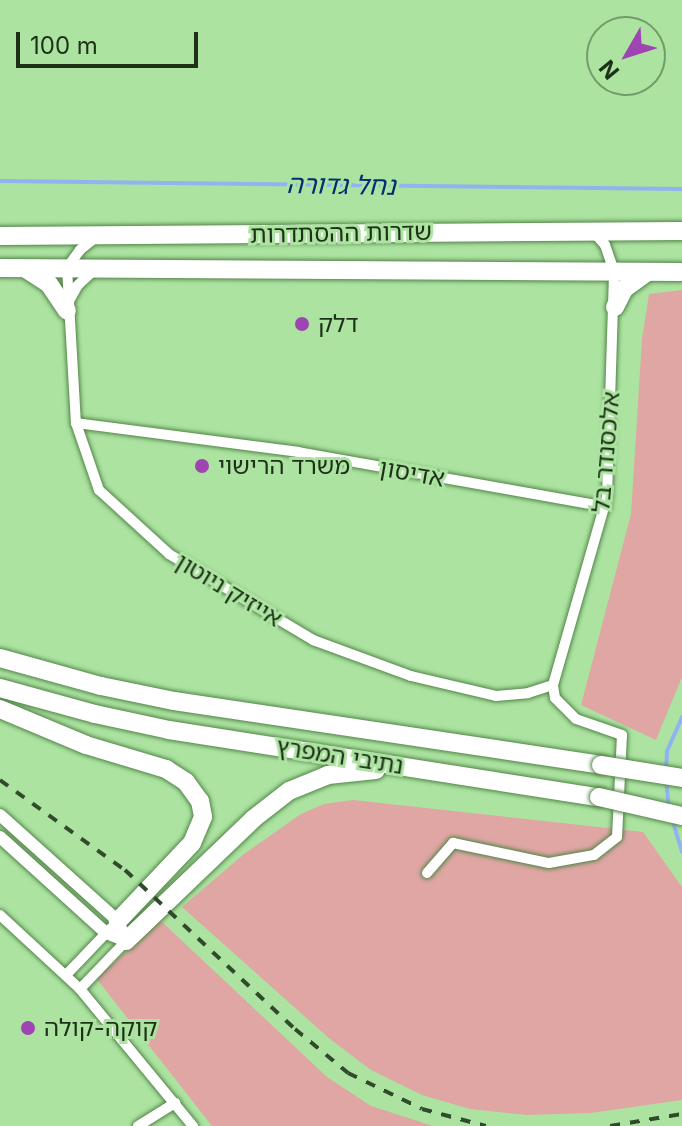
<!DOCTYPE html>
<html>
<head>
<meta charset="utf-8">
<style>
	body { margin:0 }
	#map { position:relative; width:682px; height:1126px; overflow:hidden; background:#ace3a1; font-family:Inter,"Noto Sans Hebrew",sans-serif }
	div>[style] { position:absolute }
	.green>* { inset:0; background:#e0a6a4 }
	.stream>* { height:4px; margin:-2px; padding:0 2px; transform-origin:2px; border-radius:2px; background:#8fb4f1 }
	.roads { filter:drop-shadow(0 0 2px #528548) drop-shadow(0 0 2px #528548) }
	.minor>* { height:10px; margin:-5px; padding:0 5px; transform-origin:5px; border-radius:5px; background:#fff }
	.tertiary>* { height:12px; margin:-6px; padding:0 6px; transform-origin:6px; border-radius:6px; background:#fff }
	.trunk>* { height:18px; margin:-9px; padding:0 9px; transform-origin:9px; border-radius:9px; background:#fff }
	.motorway>* { height:18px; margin:-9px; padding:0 9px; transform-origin:9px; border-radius:9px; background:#fff }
	.rail>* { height:4px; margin-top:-2px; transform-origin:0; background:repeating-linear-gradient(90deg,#314a2c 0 10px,transparent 0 20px) }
	.bridges { filter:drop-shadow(0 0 2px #528548) drop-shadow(0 0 2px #528548) }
	.motorway-bridge>* { height:18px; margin:-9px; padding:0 9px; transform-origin:9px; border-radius:9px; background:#fff }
	.dots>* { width:22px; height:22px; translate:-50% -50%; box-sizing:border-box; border:4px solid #ace3a1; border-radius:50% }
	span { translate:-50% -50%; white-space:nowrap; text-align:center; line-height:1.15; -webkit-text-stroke:6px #ace3a1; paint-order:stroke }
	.street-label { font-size:24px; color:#1c3118 }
	.poi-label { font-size:24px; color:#1c3118 }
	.left { translate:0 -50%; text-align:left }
	.water-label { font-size:26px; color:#042d72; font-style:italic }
	.north { position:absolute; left:586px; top:16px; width:80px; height:80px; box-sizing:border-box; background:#ace3a1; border:2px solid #729c6a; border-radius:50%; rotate:231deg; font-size:22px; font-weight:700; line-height:32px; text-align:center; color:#1c3118 }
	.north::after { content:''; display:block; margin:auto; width:28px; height:36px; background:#9f45b1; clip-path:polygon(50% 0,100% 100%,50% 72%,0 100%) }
	.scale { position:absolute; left:16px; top:32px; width:182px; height:36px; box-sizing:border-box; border:4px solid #1c3118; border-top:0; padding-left:10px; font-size:24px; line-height:28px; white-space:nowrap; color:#1c3118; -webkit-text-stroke:6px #ace3a1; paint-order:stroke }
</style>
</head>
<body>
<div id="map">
	<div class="green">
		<i style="clip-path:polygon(682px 290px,682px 677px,656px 740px,581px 705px,631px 514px,642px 339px,649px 294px)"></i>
		<i style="clip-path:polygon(353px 800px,643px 832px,682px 887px,682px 1100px,591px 1113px,527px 1115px,470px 1109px,422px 1095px,371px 1070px,330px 1039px,182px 907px,244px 854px,301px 814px,324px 804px)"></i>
		<i style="clip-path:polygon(161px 921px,327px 1077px,371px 1106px,433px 1126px,212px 1126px,96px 978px)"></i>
	</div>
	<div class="stream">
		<i style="left:0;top:181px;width:682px;rotate:0.67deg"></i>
		<i style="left:666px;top:771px;width:20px;rotate:-87deg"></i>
		<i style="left:667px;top:751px;width:37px;rotate:-66deg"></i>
		<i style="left:666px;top:780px;width:27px;rotate:84deg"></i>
		<i style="left:672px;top:819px;width:34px;rotate:73deg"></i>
	</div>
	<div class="roads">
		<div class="minor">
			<i style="left:96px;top:237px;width:21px;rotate:141deg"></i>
			<i style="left:80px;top:250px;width:22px;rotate:126deg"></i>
			<i style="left:67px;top:268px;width:155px;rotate:86.7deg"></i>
			<i style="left:76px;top:423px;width:71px;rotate:71.1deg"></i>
			<i style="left:99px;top:490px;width:95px;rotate:42.4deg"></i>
			<i style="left:169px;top:554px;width:168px;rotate:30.8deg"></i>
			<i style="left:313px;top:640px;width:104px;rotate:20.2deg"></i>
			<i style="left:411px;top:676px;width:87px;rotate:13.2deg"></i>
			<i style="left:496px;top:696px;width:32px;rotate:-5deg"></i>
			<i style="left:528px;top:693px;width:26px;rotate:-18deg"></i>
			<i style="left:69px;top:301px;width:18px;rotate:-61deg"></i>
			<i style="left:78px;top:285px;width:22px;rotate:-43deg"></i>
			<i style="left:76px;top:423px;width:224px;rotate:7.4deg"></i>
			<i style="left:298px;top:452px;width:313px;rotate:10.1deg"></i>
			<i style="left:427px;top:873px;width:40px;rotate:-49deg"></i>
			<i style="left:453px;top:843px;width:98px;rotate:11.8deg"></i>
			<i style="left:549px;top:863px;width:46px;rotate:-10.1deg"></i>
			<i style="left:594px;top:855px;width:29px;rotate:-38deg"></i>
			<i style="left:617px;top:837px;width:102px;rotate:-87.2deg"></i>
			<i style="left:622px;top:735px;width:49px;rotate:-160.8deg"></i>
			<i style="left:576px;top:719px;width:30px;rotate:-135deg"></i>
			<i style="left:555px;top:698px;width:13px;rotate:-99deg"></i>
			<i style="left:553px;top:685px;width:196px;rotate:-74deg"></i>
			<i style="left:607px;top:497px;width:226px;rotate:-88.2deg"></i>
			<i style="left:614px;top:271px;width:28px;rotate:-109deg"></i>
			<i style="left:605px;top:245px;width:18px;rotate:-131deg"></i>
			<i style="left:0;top:915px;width:109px;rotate:42.8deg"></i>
			<i style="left:80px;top:989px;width:178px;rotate:50.5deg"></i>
			<i style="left:66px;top:975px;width:65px;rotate:-46.2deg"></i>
			<i style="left:80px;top:989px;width:66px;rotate:-46.2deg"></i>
			<i style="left:138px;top:1126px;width:44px;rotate:-31.9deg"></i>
		</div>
		<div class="tertiary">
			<i style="left:0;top:815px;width:159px;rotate:41.9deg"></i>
			<i style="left:118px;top:921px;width:22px;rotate:68deg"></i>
			<i style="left:126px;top:941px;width:22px;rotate:-158deg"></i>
			<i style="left:106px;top:933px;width:143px;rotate:-137.8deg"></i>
		</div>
		<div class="trunk">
			<i style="left:0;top:236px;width:682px;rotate:-0.42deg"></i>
			<i style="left:0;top:268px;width:682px;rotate:0.34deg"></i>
			<i style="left:26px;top:269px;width:27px;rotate:33deg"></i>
			<i style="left:49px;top:284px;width:32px;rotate:56deg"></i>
			<i style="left:615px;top:307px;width:20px;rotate:-63deg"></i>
			<i style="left:624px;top:289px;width:29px;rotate:-36deg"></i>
		</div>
		<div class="motorway">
			<i style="left:0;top:658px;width:105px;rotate:15.5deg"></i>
			<i style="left:101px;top:686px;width:75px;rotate:11.6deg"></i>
			<i style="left:174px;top:701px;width:432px;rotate:8.5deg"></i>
			<i style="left:0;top:688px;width:98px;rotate:15.3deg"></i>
			<i style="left:95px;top:714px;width:76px;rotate:12.2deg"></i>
			<i style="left:169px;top:730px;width:435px;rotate:8.9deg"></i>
			<i style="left:0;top:709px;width:93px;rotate:22.7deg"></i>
			<i style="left:86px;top:745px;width:84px;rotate:16.7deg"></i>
			<i style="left:166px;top:769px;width:24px;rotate:33deg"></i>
			<i style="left:186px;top:782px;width:24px;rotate:54deg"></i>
			<i style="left:200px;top:801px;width:16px;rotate:79deg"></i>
			<i style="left:203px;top:817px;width:28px;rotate:113deg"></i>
			<i style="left:192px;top:843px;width:108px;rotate:133.5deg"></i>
			<i style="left:126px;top:941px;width:176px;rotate:-43.8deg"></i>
			<i style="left:253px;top:819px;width:46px;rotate:-37.9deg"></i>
			<i style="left:289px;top:791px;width:42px;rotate:-22.3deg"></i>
			<i style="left:328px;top:775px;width:48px;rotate:-5.9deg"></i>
		</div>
	</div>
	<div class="rail">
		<i style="left:0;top:780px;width:154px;rotate:35.8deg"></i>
		<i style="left:125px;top:870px;width:233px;rotate:43.1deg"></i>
		<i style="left:295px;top:1029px;width:69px;rotate:39.7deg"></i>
		<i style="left:348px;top:1073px;width:82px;rotate:25.9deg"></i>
		<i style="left:422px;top:1109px;width:66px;rotate:14.9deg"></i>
		<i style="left:610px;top:1126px;width:73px;rotate:-9.5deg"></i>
	</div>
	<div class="bridges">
		<div class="motorway-bridge">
			<i style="left:601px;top:765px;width:82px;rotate:9.1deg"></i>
			<i style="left:599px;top:797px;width:85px;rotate:12.9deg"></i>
		</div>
	</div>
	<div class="dots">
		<i style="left:302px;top:324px;background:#9f45b1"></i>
		<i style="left:202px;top:466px;background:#9f45b1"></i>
		<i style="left:28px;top:1028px;background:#9f45b1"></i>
	</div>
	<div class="street-label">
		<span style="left:341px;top:233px;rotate:-1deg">שדרות ההסתדרות</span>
		<span style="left:606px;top:452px;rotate:-85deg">אלכסנדר בל</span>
		<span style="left:412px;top:473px;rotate:10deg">אדיסון</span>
		<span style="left:229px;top:590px;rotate:31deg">אייזיק ניוטון</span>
		<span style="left:340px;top:756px;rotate:9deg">נתיבי המפרץ</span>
	</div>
	<div class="poi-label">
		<span class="left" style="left:318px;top:324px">דלק</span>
		<span class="left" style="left:218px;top:466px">משרד הרישוי</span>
		<span class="left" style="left:44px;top:1028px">קוקה-קולה</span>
	</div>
	<div class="water-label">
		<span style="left:341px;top:185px;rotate:1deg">נחל גדורה</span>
	</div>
	<div class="north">N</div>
	<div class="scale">100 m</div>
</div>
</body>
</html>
